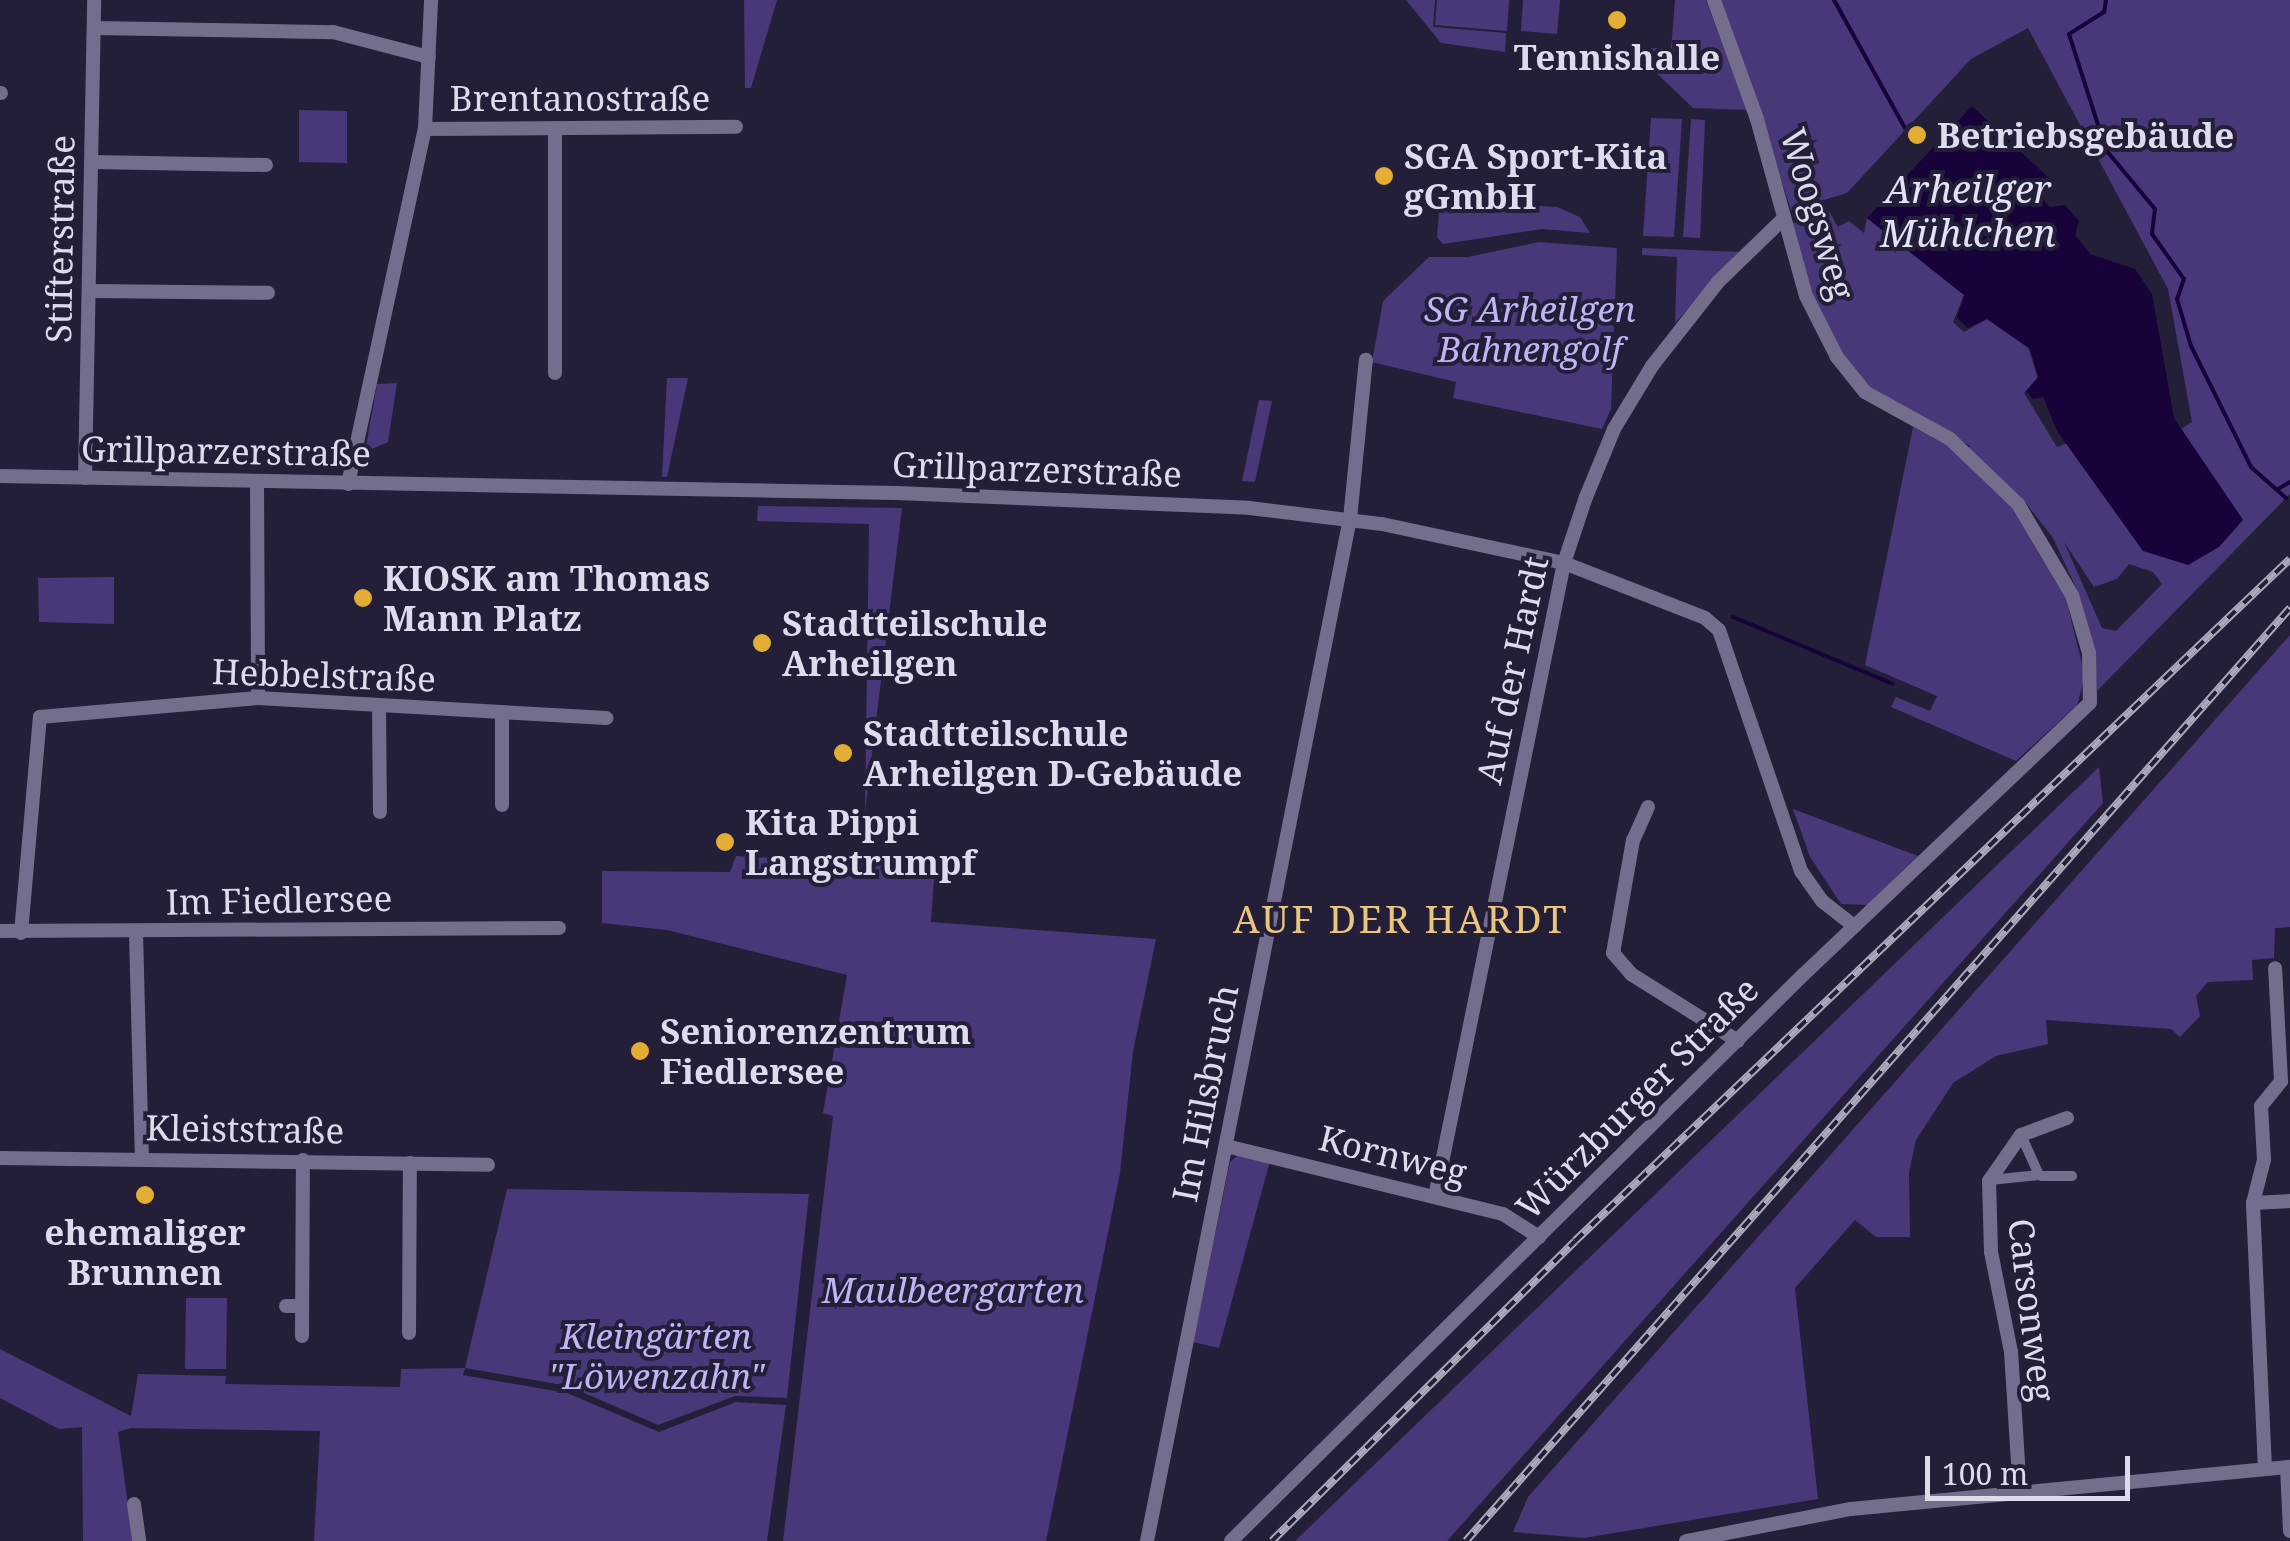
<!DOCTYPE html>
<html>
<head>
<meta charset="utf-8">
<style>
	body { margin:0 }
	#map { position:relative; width:2290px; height:1541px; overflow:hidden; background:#241f38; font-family:"Noto Serif",serif }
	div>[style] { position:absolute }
	.green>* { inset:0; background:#483779 }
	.water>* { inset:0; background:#170239 }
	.stream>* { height:4px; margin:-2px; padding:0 2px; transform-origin:2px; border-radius:2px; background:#170239 }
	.pedestrian>* { height:10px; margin:-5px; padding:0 5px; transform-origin:5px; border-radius:5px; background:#746e8c }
	.minor>* { height:14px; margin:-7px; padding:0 7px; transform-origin:7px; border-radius:7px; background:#746e8c }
	.rail>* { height:8px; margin-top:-4px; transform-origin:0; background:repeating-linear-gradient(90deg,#241f38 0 11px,#aca9bc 0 22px); box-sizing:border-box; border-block:2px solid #aca9bc }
	.dots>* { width:28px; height:28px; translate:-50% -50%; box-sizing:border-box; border:5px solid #241f38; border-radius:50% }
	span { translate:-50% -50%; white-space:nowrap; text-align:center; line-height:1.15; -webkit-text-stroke:8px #241f38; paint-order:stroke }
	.poi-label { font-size:35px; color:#dddbec; font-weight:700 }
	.left { translate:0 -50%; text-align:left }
	.street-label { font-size:35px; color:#dddbec }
	.park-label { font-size:35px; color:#c0b4f5; font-style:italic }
	.water-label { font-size:38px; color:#e5e1f8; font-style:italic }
	.neighbourhood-label { font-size:38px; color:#ebc57d; letter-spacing:2.5px }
	.scale { position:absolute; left:1925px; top:1456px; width:205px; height:45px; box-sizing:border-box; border:5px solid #dddbec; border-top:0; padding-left:12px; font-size:30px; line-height:35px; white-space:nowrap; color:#dddbec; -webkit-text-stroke:8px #241f38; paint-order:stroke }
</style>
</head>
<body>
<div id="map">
	<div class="green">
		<i style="clip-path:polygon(744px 0,777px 0,751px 88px,745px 88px)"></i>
		<i style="clip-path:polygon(1406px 0,1435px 0,1433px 27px,1506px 33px,1505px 52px,1441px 43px)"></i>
		<i style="clip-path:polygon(1437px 0,1509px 0,1507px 31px,1435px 25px)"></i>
		<i style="clip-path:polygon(1523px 0,1560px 0,1557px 34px,1521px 31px)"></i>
		<i style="clip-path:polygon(1675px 0,1706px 0,1747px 110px,1693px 108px,1648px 65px,1649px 48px,1671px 49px)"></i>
		<i style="clip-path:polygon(evenodd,1721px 0,2290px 0,2290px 494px,2097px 691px,2095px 653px,2078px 592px,2053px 538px,2025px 502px,2065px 595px,2085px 676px,2077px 705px,2016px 761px,1891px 707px,1896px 697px,1930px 711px,1937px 696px,1865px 665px,1913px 427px,1964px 455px,1970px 446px,1868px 386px,1845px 361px,1811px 292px,1791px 224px,1829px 211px,1838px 227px,1849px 221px,1864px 233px,1867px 218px,1964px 295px,1953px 322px,1964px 332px,1987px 319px,2028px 347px,2038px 378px,2024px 393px,2057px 447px,2071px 442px,2143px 550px,2243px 520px,2181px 429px,2192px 422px,2168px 289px,2028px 28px,1971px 59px,1847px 193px,1791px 210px,1721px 0,2064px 542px,2094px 587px,2117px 579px,2129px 564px,2153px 572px,2162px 584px,2116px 631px,2102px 628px,2064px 542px)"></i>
		<i style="clip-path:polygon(299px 110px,347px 111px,347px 163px,299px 162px)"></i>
		<i style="clip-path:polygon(1651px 118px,1682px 119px,1674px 237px,1643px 236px)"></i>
		<i style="clip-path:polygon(1691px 119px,1705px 120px,1700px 238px,1683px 237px)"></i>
		<i style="clip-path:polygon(1440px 200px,1557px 207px,1580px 217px,1590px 233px,1542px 229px,1443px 244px,1437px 237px)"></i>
		<i style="clip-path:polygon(1539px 242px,1617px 248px,1611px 409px,1602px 429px,1453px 398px,1456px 382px,1372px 362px,1383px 301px,1429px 257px,1468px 257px)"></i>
		<i style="clip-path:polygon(1642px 248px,1741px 252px,1675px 323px,1677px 257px,1642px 255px)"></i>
		<i style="clip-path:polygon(667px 378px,688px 378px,667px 477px,662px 477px)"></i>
		<i style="clip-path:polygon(397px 383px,388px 442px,365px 452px,377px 384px)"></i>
		<i style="clip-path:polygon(1259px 400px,1272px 401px,1255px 482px,1242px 481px)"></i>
		<i style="clip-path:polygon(758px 506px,902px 508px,865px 812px,869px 524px,757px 521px)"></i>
		<i style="clip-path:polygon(114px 577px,114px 624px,39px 622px,38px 578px)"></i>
		<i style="clip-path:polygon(2290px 635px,2290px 927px,2275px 928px,2274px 958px,2252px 960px,2253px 980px,2208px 982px,2196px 996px,2200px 1016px,2180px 1037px,2171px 1029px,2046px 1020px,2048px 1044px,1996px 1056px,1953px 1083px,1916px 1140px,1909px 1172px,1910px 1237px,1876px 1237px,1855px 1220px,1795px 1288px,1818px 1499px,1584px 1538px,1513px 1532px,1528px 1497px)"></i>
		<i style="clip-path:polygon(2099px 767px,2103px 803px,1447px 1541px,1295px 1541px)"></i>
		<i style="clip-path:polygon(1793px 809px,1918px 856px,1867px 905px,1841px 904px,1810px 857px)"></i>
		<i style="clip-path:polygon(736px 856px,935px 866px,931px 922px,1156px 939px,1133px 1052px,1120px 1173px,1046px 1541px,783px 1541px,833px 1116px,823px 1113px,847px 975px,667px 930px,602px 923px,602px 871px,730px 872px)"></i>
		<i style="clip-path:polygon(1239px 1154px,1270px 1161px,1219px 1348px,1193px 1342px,1230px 1162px)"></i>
		<i style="clip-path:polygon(507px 1189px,809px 1194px,787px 1398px,735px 1396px,658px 1425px,568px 1386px,465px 1368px,463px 1375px,567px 1393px,659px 1432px,736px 1402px,786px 1405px,767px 1541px,314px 1541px,320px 1431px,131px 1428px,118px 1432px,133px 1541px,83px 1541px,82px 1427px,59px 1429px,0 1398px,0 1349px,131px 1416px,138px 1374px,226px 1376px,225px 1384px,400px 1387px,401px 1369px,465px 1368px)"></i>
		<i style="clip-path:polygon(186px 1298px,227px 1298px,226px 1369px,185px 1369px)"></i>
	</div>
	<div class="water">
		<i style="clip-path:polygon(1972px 106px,2049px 178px,2033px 190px,2050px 207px,2065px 205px,2079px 221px,2075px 235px,2090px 254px,2135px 269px,2152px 294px,2174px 418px,2243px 520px,2219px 547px,2188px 565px,2143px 551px,2057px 431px,2043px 397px,2033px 399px,2026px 391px,2038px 377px,2030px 349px,1987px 319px,1968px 328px,1957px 318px,1964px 295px,1867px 218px)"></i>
	</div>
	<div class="stream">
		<i style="left:1834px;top:0;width:146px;rotate:61deg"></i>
		<i style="left:2106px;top:0;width:12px;rotate:99deg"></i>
		<i style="left:2104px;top:12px;width:41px;rotate:147.8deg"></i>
		<i style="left:2069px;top:34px;width:122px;rotate:72.3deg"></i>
		<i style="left:2106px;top:150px;width:77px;rotate:50.3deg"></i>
		<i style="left:2155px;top:209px;width:25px;rotate:97deg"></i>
		<i style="left:2152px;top:234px;width:55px;rotate:54.6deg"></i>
		<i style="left:2184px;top:279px;width:21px;rotate:109deg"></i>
		<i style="left:2177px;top:299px;width:49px;rotate:73.4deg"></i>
		<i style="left:2191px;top:346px;width:135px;rotate:63.6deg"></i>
		<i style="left:2251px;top:467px;width:47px;rotate:41.5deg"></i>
		<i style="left:2278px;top:489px;width:14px;rotate:-30deg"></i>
		<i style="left:1733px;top:617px;width:173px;rotate:22.7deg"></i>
	</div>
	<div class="pedestrian">
		<i style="left:2041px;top:1176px;width:31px"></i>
		<i style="left:1990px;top:1180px;width:49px;rotate:-5.8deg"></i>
		<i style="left:2039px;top:1175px;width:44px;rotate:-114.2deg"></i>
	</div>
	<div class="minor">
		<i style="left:94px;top:28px;width:239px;rotate:1deg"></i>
		<i style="left:333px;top:32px;width:99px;rotate:14.6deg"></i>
		<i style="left:0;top:93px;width:1px"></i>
		<i style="left:425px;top:129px;width:311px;rotate:-0.4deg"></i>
		<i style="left:91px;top:162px;width:175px;rotate:1deg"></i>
		<i style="left:90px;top:291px;width:178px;rotate:0.6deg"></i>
		<i style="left:555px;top:373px;width:245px;rotate:-90deg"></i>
		<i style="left:0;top:476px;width:897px;rotate:1.09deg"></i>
		<i style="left:897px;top:493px;width:352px;rotate:2.4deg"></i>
		<i style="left:1249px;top:508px;width:134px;rotate:6.9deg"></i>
		<i style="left:1382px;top:524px;width:186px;rotate:12.1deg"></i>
		<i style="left:1564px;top:563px;width:151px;rotate:21.3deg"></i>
		<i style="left:1705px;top:618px;width:18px;rotate:41deg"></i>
		<i style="left:1719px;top:630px;width:255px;rotate:71.2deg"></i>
		<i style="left:1801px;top:871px;width:37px;rotate:55deg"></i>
		<i style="left:1822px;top:901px;width:41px;rotate:38deg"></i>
		<i style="left:85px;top:478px;width:478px;rotate:-88.9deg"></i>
		<i style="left:257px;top:482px;width:216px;rotate:89.7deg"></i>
		<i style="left:348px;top:484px;width:363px;rotate:-77.8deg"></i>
		<i style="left:425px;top:129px;width:129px;rotate:-87.3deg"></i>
		<i style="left:379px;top:705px;width:107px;rotate:89.5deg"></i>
		<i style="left:502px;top:712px;width:93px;rotate:90deg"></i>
		<i style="left:1648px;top:807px;width:36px;rotate:114deg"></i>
		<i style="left:1633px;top:840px;width:115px;rotate:100deg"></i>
		<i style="left:1613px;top:953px;width:28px;rotate:49deg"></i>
		<i style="left:1631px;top:974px;width:126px;rotate:32.1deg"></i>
		<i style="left:0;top:931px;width:559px;rotate:-0.31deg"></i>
		<i style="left:21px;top:933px;width:217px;rotate:-85deg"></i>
		<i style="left:40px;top:717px;width:219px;rotate:-5deg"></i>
		<i style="left:258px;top:698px;width:349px;rotate:3.3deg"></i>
		<i style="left:136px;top:933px;width:223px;rotate:88.5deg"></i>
		<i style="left:1226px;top:1146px;width:285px;rotate:13.8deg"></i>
		<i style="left:1503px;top:1214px;width:43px;rotate:32.6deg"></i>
		<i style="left:0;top:1158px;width:488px;rotate:0.8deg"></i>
		<i style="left:1435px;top:1197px;width:647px;rotate:-78.5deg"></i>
		<i style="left:1564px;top:563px;width:70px;rotate:-71.6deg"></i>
		<i style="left:1586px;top:497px;width:74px;rotate:-67.6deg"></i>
		<i style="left:1614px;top:429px;width:74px;rotate:-58.9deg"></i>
		<i style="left:1652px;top:366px;width:107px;rotate:-51.8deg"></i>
		<i style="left:1718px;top:282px;width:92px;rotate:-44.1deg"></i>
		<i style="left:2253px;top:1203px;width:37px;rotate:-3deg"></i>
		<i style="left:286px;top:1306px;width:16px"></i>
		<i style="left:409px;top:1333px;width:170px;rotate:-89.7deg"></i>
		<i style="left:302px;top:1336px;width:176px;rotate:-89.7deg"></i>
		<i style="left:2287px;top:1467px;width:64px;rotate:87.3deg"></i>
		<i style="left:2265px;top:1469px;width:266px;rotate:-92.6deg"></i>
		<i style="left:2253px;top:1203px;width:44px;rotate:-75.7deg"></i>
		<i style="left:2264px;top:1160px;width:54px;rotate:-93.2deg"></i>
		<i style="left:2261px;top:1106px;width:32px;rotate:-51deg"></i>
		<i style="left:2281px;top:1081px;width:113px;rotate:-93deg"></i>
		<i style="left:2020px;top:1494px;width:142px;rotate:-93.6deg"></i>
		<i style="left:2011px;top:1352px;width:102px;rotate:-101.3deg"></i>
		<i style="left:1991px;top:1252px;width:71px;rotate:-91.6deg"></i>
		<i style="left:1989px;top:1181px;width:56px;rotate:-55.2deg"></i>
		<i style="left:2021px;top:1135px;width:49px;rotate:-20.3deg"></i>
		<i style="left:134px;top:1504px;width:37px;rotate:82deg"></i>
		<i style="left:1147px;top:1541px;width:1042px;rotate:-78.77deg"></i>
		<i style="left:1350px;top:519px;width:160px;rotate:-84.3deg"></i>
		<i style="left:1231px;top:1541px;width:805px;rotate:-44.7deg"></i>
		<i style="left:1803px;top:975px;width:395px;rotate:-43.5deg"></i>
		<i style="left:2090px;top:703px;width:50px;rotate:-91.1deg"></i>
		<i style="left:2089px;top:653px;width:60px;rotate:-106.3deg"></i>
		<i style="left:2072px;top:595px;width:106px;rotate:-120.7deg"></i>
		<i style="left:2018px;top:504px;width:94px;rotate:-136.3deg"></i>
		<i style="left:1950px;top:439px;width:97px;rotate:-151.1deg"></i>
		<i style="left:1865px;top:392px;width:45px;rotate:-128.7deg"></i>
		<i style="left:1837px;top:357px;width:68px;rotate:-116.9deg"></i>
		<i style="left:1806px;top:296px;width:184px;rotate:-105.5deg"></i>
		<i style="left:1757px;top:119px;width:127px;rotate:-109.9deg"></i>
		<i style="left:1686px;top:1541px;width:168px;rotate:-11deg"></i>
		<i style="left:1851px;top:1509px;width:441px;rotate:-5.5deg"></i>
	</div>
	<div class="rail">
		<i style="left:1272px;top:1541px;width:426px;rotate:-44.7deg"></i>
		<i style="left:1575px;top:1241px;width:988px;rotate:-43.65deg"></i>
		<i style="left:1466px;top:1541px;width:1245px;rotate:-48.55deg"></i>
	</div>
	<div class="dots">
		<i style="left:1617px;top:20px;background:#e4ae35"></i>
		<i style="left:1917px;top:135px;background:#e4ae35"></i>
		<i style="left:1384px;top:176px;background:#e4ae35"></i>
		<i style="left:363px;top:598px;background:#e4ae35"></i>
		<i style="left:762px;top:643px;background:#e4ae35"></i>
		<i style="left:843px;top:753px;background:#e4ae35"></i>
		<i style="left:725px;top:842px;background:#e4ae35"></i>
		<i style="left:640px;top:1051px;background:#e4ae35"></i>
		<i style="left:145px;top:1195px;background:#e4ae35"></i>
	</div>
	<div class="poi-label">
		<span style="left:1617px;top:57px">Tennishalle</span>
		<span class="left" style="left:1937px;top:135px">Betriebsgebäude</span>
		<span class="left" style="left:1404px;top:176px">SGA Sport-Kita<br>gGmbH</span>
		<span class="left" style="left:383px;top:598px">KIOSK am Thomas<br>Mann Platz</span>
		<span class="left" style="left:782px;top:643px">Stadtteilschule<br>Arheilgen</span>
		<span class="left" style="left:863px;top:753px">Stadtteilschule<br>Arheilgen D-Gebäude</span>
		<span class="left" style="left:745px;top:842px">Kita Pippi<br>Langstrumpf</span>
		<span class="left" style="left:660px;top:1051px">Seniorenzentrum<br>Fiedlersee</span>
		<span style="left:145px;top:1252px">ehemaliger<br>Brunnen</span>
	</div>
	<div class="street-label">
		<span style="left:580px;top:98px">Brentanostraße</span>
		<span style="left:1818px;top:214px;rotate:73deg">Woogsweg</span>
		<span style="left:60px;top:239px;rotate:-89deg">Stifterstraße</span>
		<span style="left:226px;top:451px;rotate:1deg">Grillparzerstraße</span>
		<span style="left:1037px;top:469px;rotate:2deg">Grillparzerstraße</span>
		<span style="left:1512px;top:670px;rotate:-78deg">Auf der Hardt</span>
		<span style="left:324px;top:675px;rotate:2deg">Hebbelstraße</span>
		<span style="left:279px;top:900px;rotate:-1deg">Im Fiedlersee</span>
		<span style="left:1205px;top:1093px;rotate:-79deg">Im Hilsbruch</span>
		<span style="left:1637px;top:1098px;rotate:-45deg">Würzburger Straße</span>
		<span style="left:245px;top:1129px;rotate:1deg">Kleiststraße</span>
		<span style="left:1393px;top:1155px;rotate:14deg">Kornweg</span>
		<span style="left:2032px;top:1310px;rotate:83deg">Carsonweg</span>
	</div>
	<div class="park-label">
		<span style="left:1530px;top:329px">SG Arheilgen<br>Bahnengolf</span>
		<span style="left:953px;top:1290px">Maulbeergarten</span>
		<span style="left:656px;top:1356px">Kleingärten<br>"Löwenzahn"</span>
	</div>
	<div class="water-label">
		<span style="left:1968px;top:211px">Arheilger<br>Mühlchen</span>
	</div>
	<div class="neighbourhood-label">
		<span style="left:1401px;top:919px">AUF DER HARDT</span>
	</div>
	<div class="scale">100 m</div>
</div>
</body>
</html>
